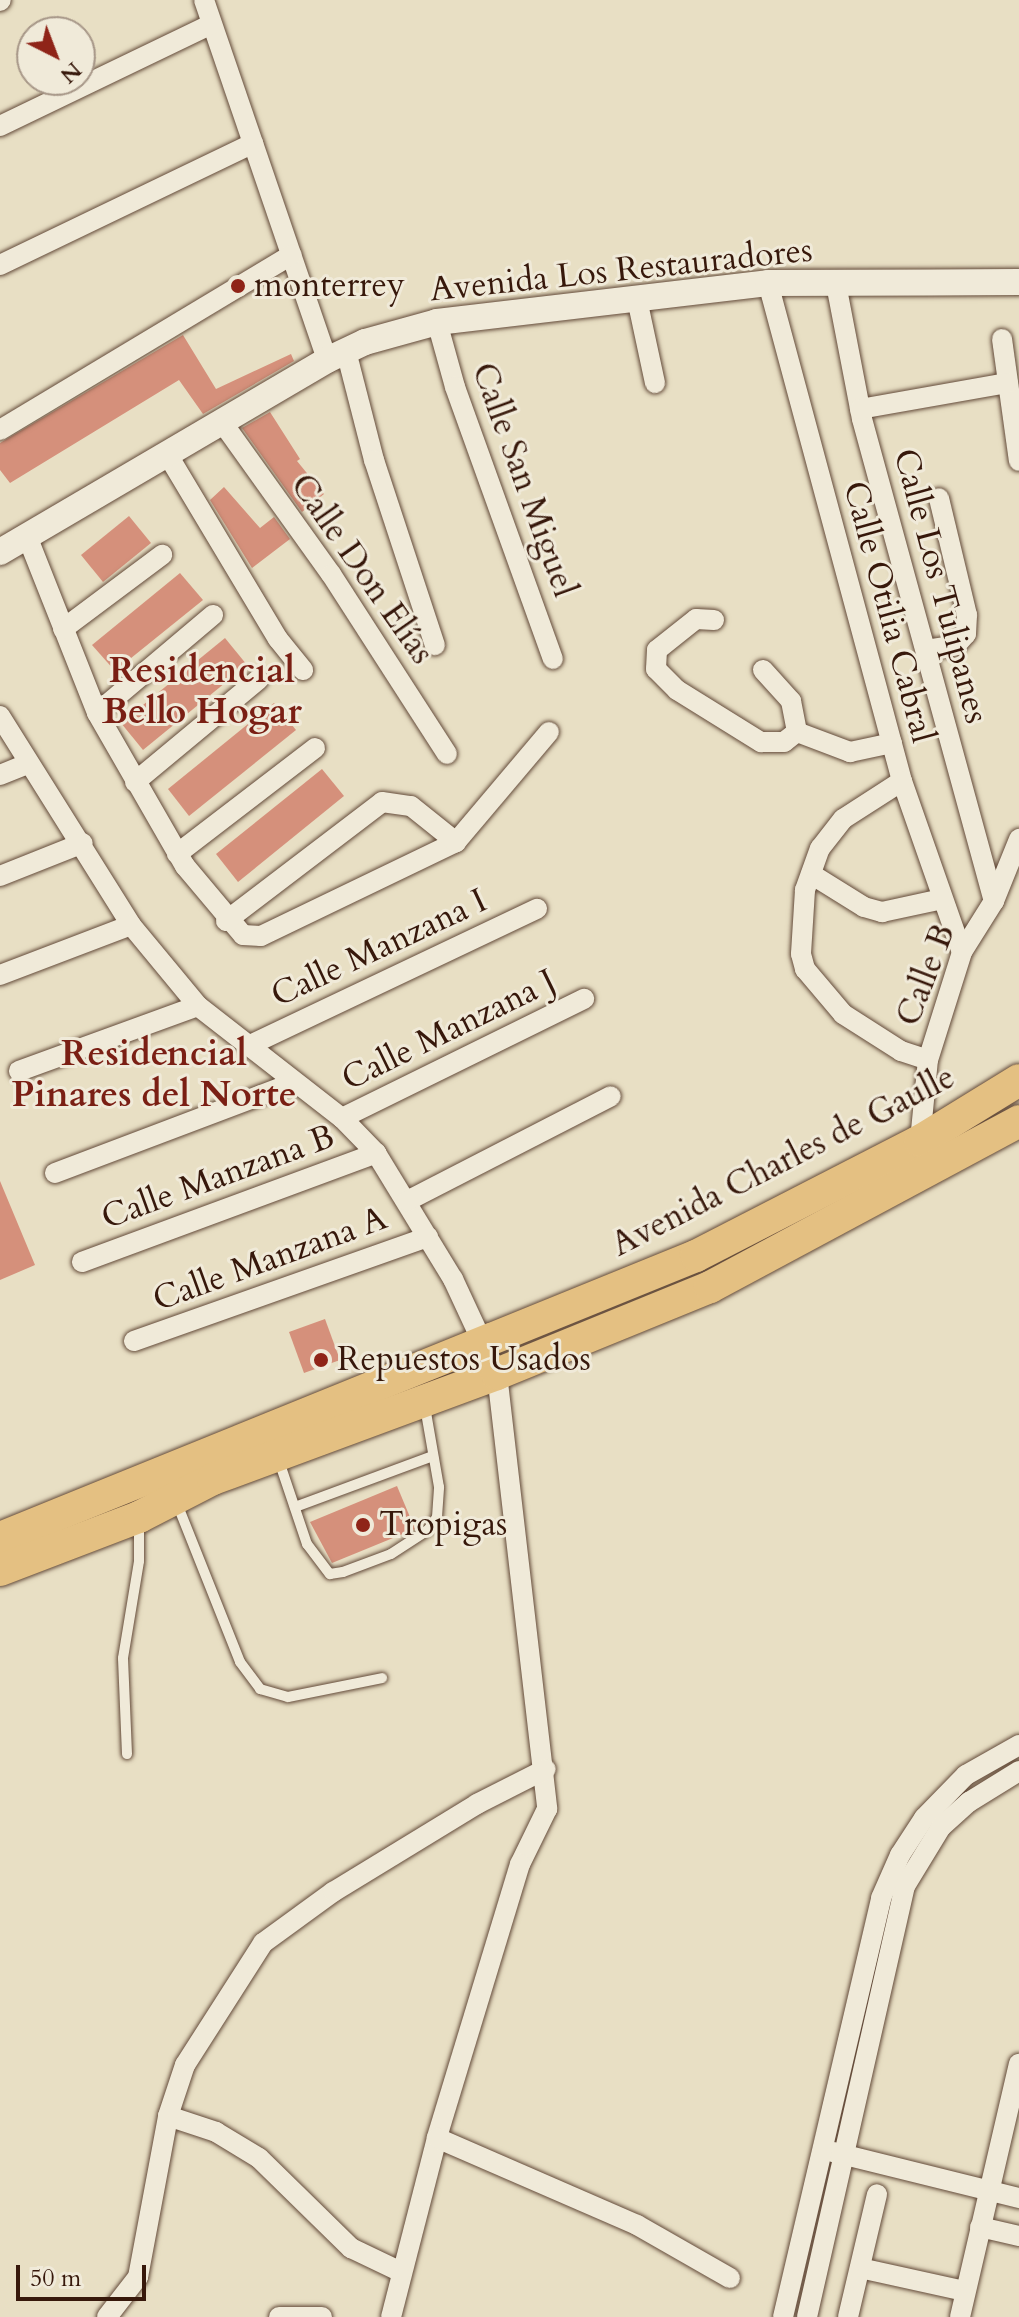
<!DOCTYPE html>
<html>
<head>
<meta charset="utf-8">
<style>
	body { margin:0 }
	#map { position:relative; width:1019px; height:2317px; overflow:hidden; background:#e8dfc4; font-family:Cardo,serif }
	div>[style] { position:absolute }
	.building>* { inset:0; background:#d5907b }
	.roads { filter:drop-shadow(0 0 2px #634a39) drop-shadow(0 0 2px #634a39) }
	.service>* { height:10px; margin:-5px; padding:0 5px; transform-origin:5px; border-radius:5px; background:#f0ead9 }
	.minor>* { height:20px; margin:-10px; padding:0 10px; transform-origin:10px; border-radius:10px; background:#f0ead9 }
	.tertiary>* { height:26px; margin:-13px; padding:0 13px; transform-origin:13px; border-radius:13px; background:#f0ead9 }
	.primary>* { height:32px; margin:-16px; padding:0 16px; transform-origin:16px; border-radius:16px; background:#e4c082 }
	.dots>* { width:22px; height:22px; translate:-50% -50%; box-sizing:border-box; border:4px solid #f0ead9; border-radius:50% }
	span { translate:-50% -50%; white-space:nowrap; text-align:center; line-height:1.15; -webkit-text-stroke:6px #f0ead9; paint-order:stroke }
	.street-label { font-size:34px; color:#37180b }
	.poi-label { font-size:34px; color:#37180b }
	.left { translate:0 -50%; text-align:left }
	.neighbourhood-label { font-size:36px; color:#7a1f14; font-weight:700 }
	.north { position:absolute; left:16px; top:16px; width:80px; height:80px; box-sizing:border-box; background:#f0ead9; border:2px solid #a69687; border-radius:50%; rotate:138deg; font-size:22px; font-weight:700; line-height:32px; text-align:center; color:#37180b }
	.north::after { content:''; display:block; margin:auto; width:28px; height:36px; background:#8f2418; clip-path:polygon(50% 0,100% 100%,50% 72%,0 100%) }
	.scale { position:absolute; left:16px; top:2265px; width:130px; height:36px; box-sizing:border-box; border:4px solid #37180b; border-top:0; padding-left:10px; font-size:24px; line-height:28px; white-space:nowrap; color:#37180b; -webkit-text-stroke:6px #f0ead9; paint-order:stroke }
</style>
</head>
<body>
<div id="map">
	<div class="building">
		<i style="clip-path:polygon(183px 335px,216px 389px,291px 354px,294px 361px,203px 414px,179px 380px,10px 483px,0 470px,0 443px)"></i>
		<i style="clip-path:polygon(270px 412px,300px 459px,297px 461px,324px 494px,302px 512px,242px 428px)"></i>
		<i style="clip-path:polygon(224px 487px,260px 528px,274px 517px,290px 539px,252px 568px,210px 500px)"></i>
		<i style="clip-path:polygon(129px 516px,151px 543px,103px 582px,81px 555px)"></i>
		<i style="clip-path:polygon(180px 573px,203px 600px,115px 671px,92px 645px)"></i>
		<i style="clip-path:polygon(225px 638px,247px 665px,143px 750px,121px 723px)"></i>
		<i style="clip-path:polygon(274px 703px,296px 730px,189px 816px,168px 789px)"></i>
		<i style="clip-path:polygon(322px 769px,344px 796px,238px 882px,216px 854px)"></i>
		<i style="clip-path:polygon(0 1181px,35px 1265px,0 1280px)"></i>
		<i style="clip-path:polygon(325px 1319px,340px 1360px,304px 1373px,289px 1332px)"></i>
		<i style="clip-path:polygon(397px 1486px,415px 1529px,332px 1563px,310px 1522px)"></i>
	</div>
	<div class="roads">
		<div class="service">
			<i style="left:278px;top:1458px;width:91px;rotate:71.4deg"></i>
			<i style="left:307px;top:1544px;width:38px;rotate:53deg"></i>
			<i style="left:330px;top:1574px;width:13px;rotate:-9deg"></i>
			<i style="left:343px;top:1572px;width:51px;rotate:-20.6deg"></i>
			<i style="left:391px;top:1554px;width:44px;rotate:-33deg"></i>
			<i style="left:428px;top:1530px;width:16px;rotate:-55deg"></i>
			<i style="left:437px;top:1517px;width:30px;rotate:-86deg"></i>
			<i style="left:439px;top:1487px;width:81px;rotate:-99.9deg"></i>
			<i style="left:176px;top:1501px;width:173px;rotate:68.3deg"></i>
			<i style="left:240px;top:1662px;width:34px;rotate:53deg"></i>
			<i style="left:260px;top:1689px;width:29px;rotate:16deg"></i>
			<i style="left:288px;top:1697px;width:96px;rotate:-11.4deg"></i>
			<i style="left:295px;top:1507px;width:147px;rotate:-20.3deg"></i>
			<i style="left:127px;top:1754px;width:96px;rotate:-92.4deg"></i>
			<i style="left:123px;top:1658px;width:98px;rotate:-80.6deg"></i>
			<i style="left:139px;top:1561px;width:38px;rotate:-90deg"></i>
		</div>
		<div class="minor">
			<i style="left:204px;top:0;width:380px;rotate:71.1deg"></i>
			<i style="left:0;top:1px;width:1px;rotate:-45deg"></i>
			<i style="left:0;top:126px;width:235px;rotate:-25.7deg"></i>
			<i style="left:0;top:265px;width:281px;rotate:-25.7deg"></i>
			<i style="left:768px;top:283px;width:516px;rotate:74.94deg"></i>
			<i style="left:902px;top:781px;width:181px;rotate:70.7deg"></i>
			<i style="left:836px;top:284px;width:137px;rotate:79.1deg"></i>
			<i style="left:862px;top:419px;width:500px;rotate:74.7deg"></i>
			<i style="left:637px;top:299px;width:86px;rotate:77.9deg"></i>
			<i style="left:437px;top:322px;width:67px;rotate:74.5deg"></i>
			<i style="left:455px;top:387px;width:289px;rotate:70.2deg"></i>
			<i style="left:1002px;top:339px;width:123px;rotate:82.1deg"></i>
			<i style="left:346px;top:351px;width:113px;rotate:75.6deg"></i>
			<i style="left:374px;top:460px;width:195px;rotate:71.8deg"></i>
			<i style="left:860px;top:409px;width:150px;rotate:-10deg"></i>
			<i style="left:222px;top:422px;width:187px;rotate:54.4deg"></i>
			<i style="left:331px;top:574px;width:214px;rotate:57.2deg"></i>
			<i style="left:0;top:430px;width:340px;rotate:-31deg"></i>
			<i style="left:169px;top:457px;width:212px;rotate:59.1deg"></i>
			<i style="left:278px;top:639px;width:40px;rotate:51deg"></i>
			<i style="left:27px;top:536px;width:190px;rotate:68.4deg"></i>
			<i style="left:97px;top:713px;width:177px;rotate:60.1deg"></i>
			<i style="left:185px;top:866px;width:90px;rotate:50deg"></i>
			<i style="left:243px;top:935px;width:18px;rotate:3deg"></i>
			<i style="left:261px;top:936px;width:216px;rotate:-25.7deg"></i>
			<i style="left:456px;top:842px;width:144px;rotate:-49.8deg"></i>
			<i style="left:714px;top:620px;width:18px;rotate:-177deg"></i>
			<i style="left:696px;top:619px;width:50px;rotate:141.5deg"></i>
			<i style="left:657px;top:650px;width:19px;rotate:93deg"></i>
			<i style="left:656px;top:669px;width:30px;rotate:45deg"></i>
			<i style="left:677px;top:690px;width:99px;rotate:31.8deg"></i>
			<i style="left:761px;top:742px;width:23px"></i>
			<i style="left:784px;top:742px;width:16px;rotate:-38deg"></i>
			<i style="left:797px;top:732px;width:57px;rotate:20.7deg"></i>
			<i style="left:850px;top:752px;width:43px;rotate:-12.1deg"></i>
			<i style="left:63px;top:629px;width:124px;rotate:-36.8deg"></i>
			<i style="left:926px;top:650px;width:30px;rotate:-9deg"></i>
			<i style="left:956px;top:645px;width:15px;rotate:-48deg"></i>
			<i style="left:966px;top:634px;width:19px;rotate:-87deg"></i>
			<i style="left:967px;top:615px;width:120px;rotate:-103.5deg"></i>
			<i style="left:763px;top:670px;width:42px;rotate:47.9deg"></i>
			<i style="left:791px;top:701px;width:32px;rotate:79deg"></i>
			<i style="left:97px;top:713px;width:152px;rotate:-40.2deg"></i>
			<i style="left:0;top:716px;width:247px;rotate:57.9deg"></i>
			<i style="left:131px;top:925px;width:105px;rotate:50.4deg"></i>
			<i style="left:198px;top:1006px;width:182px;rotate:37.9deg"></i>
			<i style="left:342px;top:1118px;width:49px;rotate:45.8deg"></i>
			<i style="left:376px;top:1153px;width:148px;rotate:58.6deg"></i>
			<i style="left:453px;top:1279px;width:105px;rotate:65.1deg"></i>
			<i style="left:497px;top:1374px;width:438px;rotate:83.4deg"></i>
			<i style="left:547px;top:1809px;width:61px;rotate:116.1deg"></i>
			<i style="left:520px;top:1864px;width:286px;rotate:106.9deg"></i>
			<i style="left:437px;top:2138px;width:185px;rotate:104.4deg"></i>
			<i style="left:0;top:775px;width:31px;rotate:-22deg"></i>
			<i style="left:902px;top:781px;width:70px;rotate:147.2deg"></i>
			<i style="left:843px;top:819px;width:37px;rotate:128deg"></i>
			<i style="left:820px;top:848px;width:45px;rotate:109.7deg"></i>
			<i style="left:805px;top:890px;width:64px;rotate:93.6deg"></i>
			<i style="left:801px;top:954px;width:16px;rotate:75deg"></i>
			<i style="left:805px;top:969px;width:59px;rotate:49.8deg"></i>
			<i style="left:843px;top:1014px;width:69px;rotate:32.5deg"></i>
			<i style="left:901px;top:1051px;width:28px;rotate:18deg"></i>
			<i style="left:135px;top:782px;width:160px;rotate:-39.7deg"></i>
			<i style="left:177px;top:854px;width:174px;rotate:-37.5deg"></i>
			<i style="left:811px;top:874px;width:62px;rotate:31.9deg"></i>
			<i style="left:864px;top:907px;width:19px;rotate:16deg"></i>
			<i style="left:882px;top:912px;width:61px;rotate:-12.2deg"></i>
			<i style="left:0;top:876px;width:89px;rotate:-21.7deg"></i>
			<i style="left:226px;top:921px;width:196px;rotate:-37.3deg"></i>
			<i style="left:382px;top:802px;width:29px;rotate:8deg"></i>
			<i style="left:411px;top:806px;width:58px;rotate:38.7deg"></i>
			<i style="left:0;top:975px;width:140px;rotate:-20.9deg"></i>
			<i style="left:248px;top:1046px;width:320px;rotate:-25.4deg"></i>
			<i style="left:19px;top:1071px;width:190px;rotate:-20deg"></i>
			<i style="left:342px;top:1118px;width:270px;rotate:-26.2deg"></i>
			<i style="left:920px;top:1141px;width:81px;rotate:-84.4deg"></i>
			<i style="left:928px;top:1060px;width:113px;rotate:-72.5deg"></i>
			<i style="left:962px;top:952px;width:60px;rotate:-57.9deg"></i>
			<i style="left:994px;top:901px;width:67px;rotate:-68deg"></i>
			<i style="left:55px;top:1173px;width:254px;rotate:-20.7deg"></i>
			<i style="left:407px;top:1201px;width:229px;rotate:-27.2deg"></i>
			<i style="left:82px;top:1262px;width:314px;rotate:-20.3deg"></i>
			<i style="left:134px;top:1341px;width:312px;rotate:-19.5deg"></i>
			<i style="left:168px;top:2116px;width:54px;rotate:-71.6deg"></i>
			<i style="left:185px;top:2065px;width:145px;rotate:-57.4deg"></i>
			<i style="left:263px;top:1943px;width:87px;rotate:-36.1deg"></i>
			<i style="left:333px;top:1892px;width:169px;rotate:-31.4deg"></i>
			<i style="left:477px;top:1804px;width:77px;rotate:-26.9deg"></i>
			<i style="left:437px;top:2138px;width:218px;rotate:23.5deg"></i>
			<i style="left:637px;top:2225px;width:107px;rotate:29.7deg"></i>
			<i style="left:833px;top:2152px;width:192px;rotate:13.9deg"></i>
			<i style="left:980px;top:2227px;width:40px;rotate:13deg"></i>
			<i style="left:860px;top:2268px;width:107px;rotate:12.4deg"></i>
			<i style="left:107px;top:2317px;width:51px;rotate:-52.2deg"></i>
			<i style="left:138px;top:2277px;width:164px;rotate:-79.4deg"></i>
			<i style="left:168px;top:2116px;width:51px;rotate:18.4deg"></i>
			<i style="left:216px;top:2132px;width:50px;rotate:31.2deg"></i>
			<i style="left:259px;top:2158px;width:129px;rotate:44.4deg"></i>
			<i style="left:351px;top:2248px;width:55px;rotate:25.6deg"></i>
			<i style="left:279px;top:2317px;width:43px"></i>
			<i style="left:783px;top:2317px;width:430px;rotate:-76.8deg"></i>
			<i style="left:881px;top:1898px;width:47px;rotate:-66.2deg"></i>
			<i style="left:900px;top:1855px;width:44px;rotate:-57deg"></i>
			<i style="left:924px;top:1818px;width:60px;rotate:-45.7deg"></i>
			<i style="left:966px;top:1775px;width:61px;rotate:-29.5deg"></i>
			<i style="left:807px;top:2317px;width:442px;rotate:-77.2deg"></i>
			<i style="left:905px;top:1886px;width:69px;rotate:-58.6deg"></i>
			<i style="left:941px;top:1827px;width:38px;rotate:-42deg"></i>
			<i style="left:969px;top:1802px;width:59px;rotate:-31.8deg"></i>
			<i style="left:848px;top:2317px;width:126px;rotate:-76.7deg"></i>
			<i style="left:960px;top:2317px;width:260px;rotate:-76.9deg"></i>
		</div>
		<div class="tertiary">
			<i style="left:0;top:552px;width:379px;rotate:-30.4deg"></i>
			<i style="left:327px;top:360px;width:42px;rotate:-25.3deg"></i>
			<i style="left:365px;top:342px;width:75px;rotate:-15.5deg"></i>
			<i style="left:437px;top:322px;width:333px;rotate:-6.7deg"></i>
			<i style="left:768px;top:283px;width:251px;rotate:-0.2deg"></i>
		</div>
		<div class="primary">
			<i style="left:0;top:1538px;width:751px;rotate:-22.06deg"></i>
			<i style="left:696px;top:1256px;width:252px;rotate:-27.2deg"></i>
			<i style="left:920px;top:1141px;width:116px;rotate:-31.6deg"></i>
			<i style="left:0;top:1570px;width:149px;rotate:-20.9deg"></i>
			<i style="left:139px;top:1517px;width:83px;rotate:-27.2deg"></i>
			<i style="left:213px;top:1479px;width:303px;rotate:-20.3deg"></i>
			<i style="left:497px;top:1374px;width:230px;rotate:-22.2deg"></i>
			<i style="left:710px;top:1287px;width:351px;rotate:-28.2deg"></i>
		</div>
	</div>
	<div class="dots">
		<i style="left:238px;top:286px;background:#8f2418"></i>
		<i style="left:321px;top:1360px;background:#8f2418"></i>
		<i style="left:363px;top:1525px;background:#8f2418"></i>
	</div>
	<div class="street-label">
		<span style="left:621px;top:270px;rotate:-6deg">Avenida Los Restauradores</span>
		<span style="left:524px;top:480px;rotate:70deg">Calle San Miguel</span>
		<span style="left:362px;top:569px;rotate:55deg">Calle Don Elías</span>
		<span style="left:941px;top:586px;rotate:75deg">Calle Los Tulipanes</span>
		<span style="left:889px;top:612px;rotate:75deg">Calle Otilia Cabral</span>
		<span style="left:379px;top:948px;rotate:-25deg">Calle Manzana I</span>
		<span style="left:926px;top:975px;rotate:-69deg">Calle B</span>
		<span style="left:449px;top:1030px;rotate:-26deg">Calle Manzana J</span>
		<span style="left:783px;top:1161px;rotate:-27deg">Avenida Charles de Gaulle</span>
		<span style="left:218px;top:1177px;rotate:-20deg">Calle Manzana B</span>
		<span style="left:270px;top:1259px;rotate:-20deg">Calle Manzana A</span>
	</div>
	<div class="poi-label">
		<span class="left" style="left:254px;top:286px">monterrey</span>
		<span class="left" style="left:337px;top:1360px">Repuestos Usados</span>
		<span class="left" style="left:379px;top:1525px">Tropigas</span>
	</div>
	<div class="neighbourhood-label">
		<span style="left:202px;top:691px">Residencial<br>Bello Hogar</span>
		<span style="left:154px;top:1074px">Residencial<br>Pinares del Norte</span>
	</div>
	<div class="north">N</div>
	<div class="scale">50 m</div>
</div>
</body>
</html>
